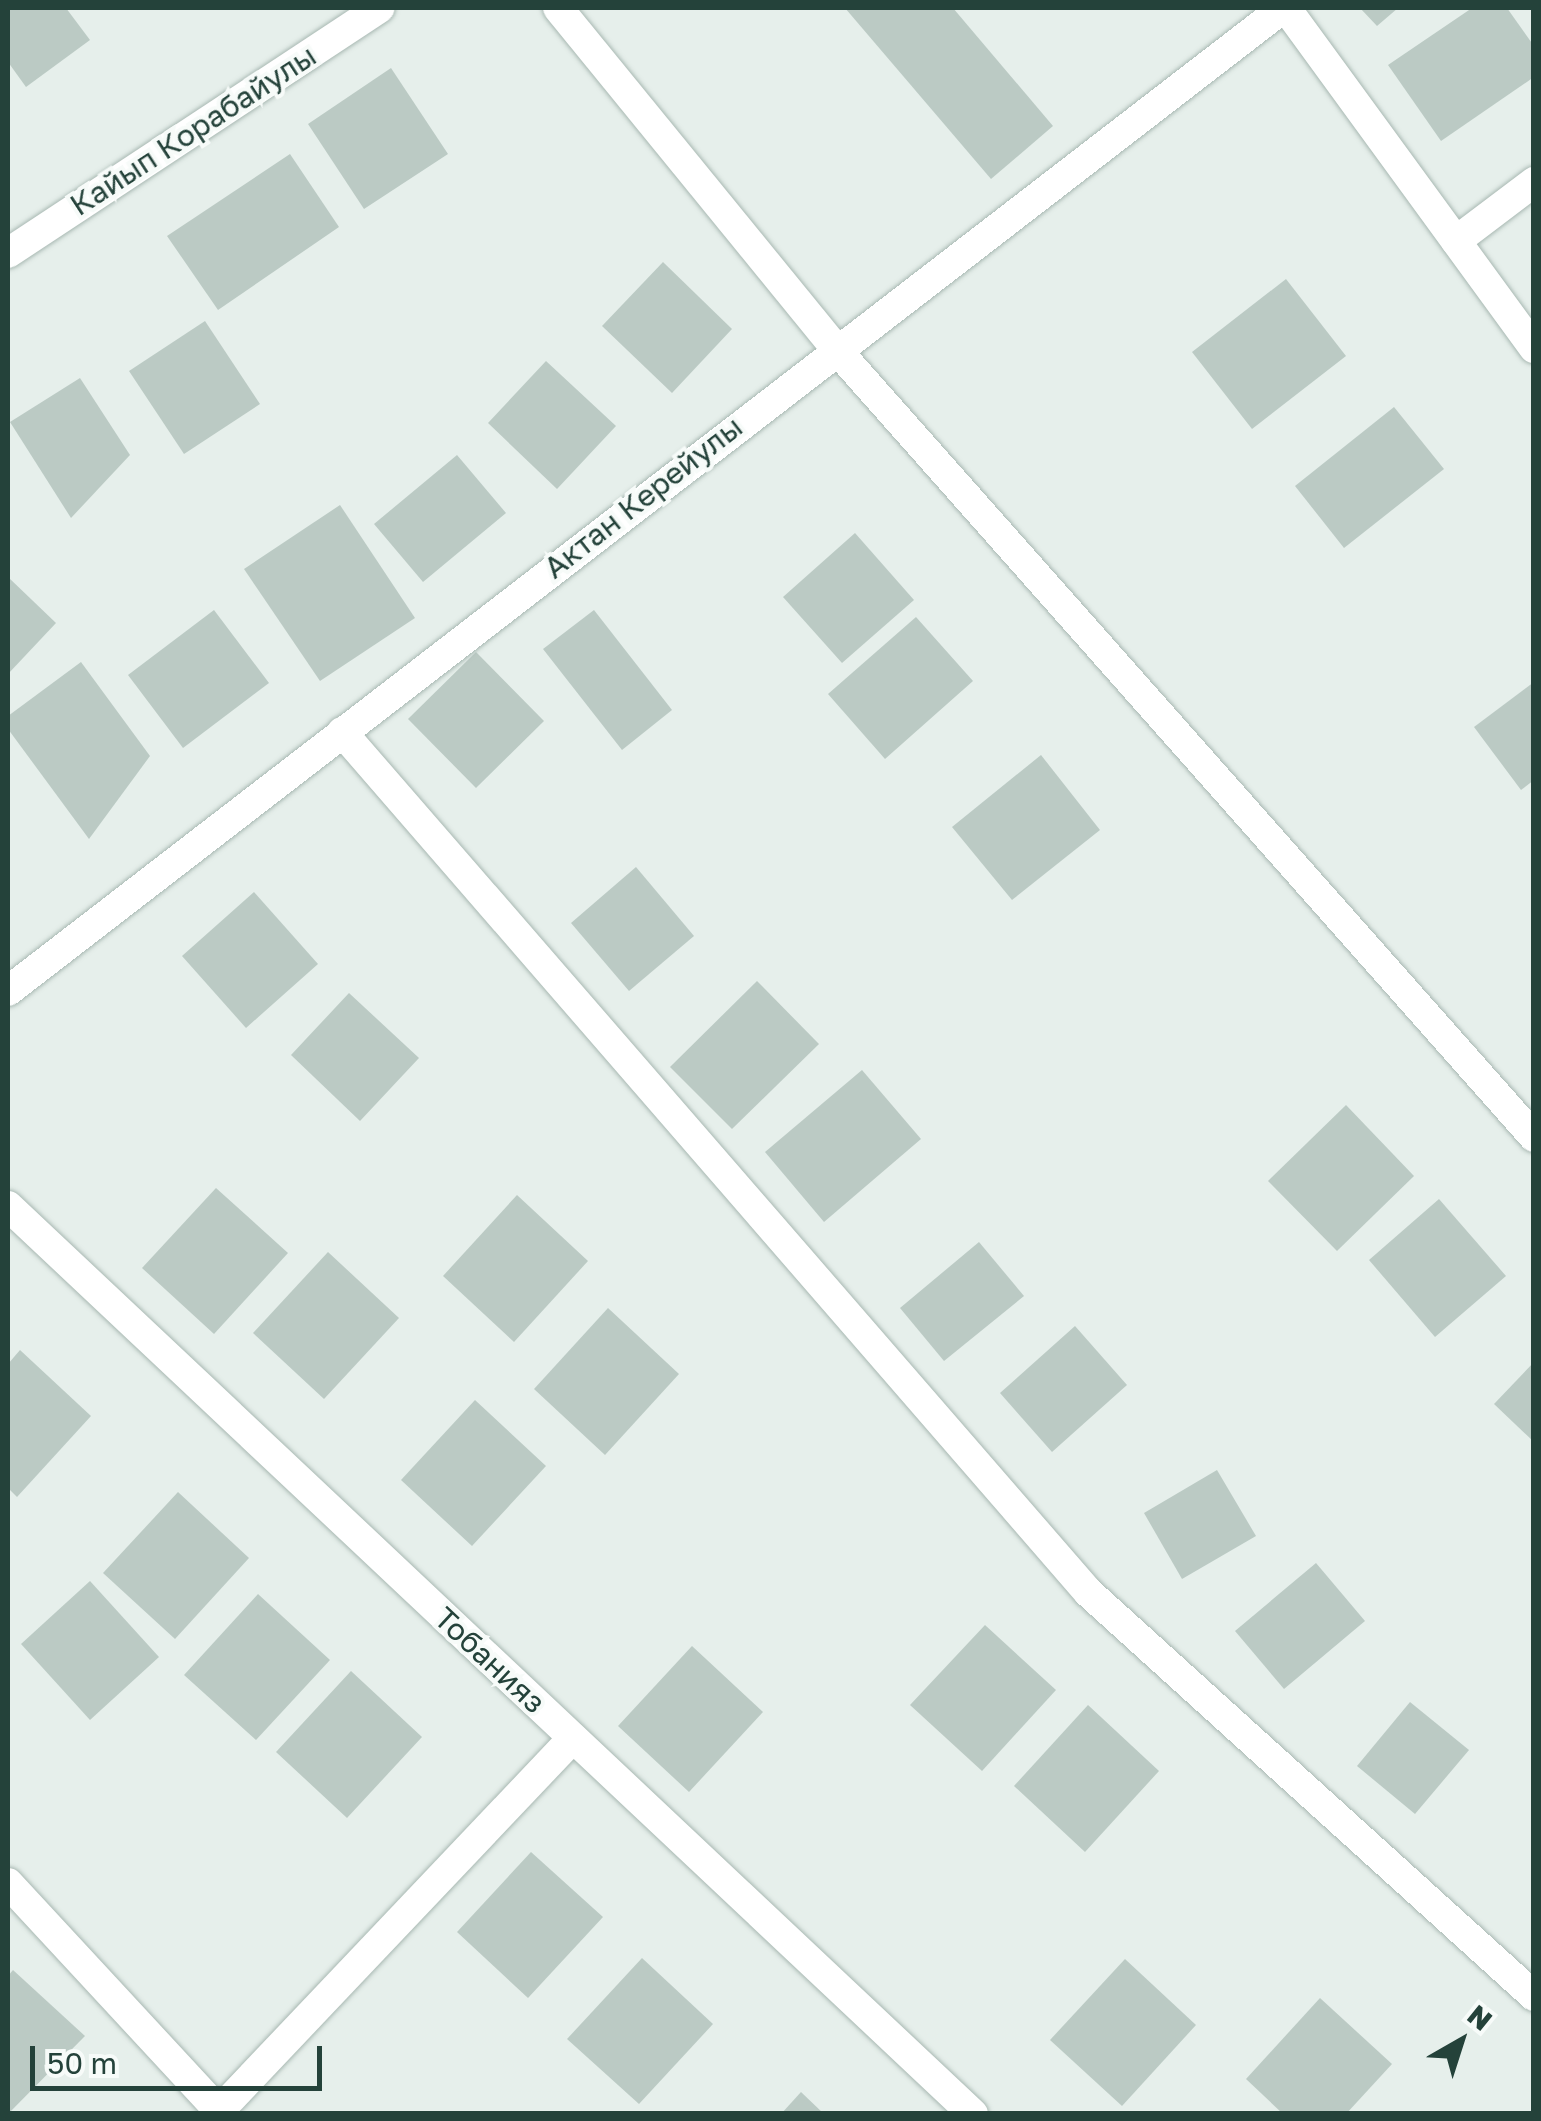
<!DOCTYPE html>
<html>
<head>
<meta charset="utf-8">
<style>
	body { margin:0 }
	#map { position:relative; width:1541px; height:2121px; overflow:hidden; background:#e6efeb; font-family:"Golos Text",sans-serif }
	div>[style] { position:absolute }
	.building>* { inset:0; background:#bbcac4 }
	.roads { filter:drop-shadow(0 0 2px #a8b8b2) drop-shadow(0 0 2px #a8b8b2) }
	.minor>* { height:30px; margin:-15px; padding:0 15px; transform-origin:15px; border-radius:15px; background:#fff }
	span { translate:-50% -50%; white-space:nowrap; text-align:center; line-height:1.15; -webkit-text-stroke:8px #f7fbf9; paint-order:stroke }
	.street-label { font-size:30px; color:#24423a }
	.frame { position:absolute; inset:0; border:10px solid #24423a; pointer-events:none }
	.north { position:absolute; left:1411px; top:1991px; width:100px; height:100px; -webkit-text-stroke:8px #f7fbf9; paint-order:stroke; rotate:39deg; font-size:28px; font-weight:700; line-height:40px; text-align:center; color:#24423a }
	.north::after { content:''; display:block; margin:auto; width:35px; height:45px; background:#24423a; clip-path:polygon(50% 0,100% 100%,50% 72%,0 100%) }
	.scale { position:absolute; left:30px; top:2046px; width:292px; height:45px; box-sizing:border-box; border:5px solid #24423a; border-top:0; padding-left:12px; font-size:30px; line-height:35px; white-space:nowrap; color:#24423a; -webkit-text-stroke:8px #f7fbf9; paint-order:stroke }
</style>
</head>
<body>
<div id="map">
	<div class="building">
		<i style="clip-path:polygon(8px 8px,66px 8px,90px 40px,26px 87px,8px 62px)"></i>
		<i style="clip-path:polygon(845px 8px,953px 8px,1053px 126px,991px 179px)"></i>
		<i style="clip-path:polygon(1360px 8px,1398px 8px,1377px 26px)"></i>
		<i style="clip-path:polygon(1472px 8px,1507px 8px,1534px 46px,1534px 77px,1441px 141px,1388px 65px)"></i>
		<i style="clip-path:polygon(391px 68px,448px 154px,364px 209px,308px 124px)"></i>
		<i style="clip-path:polygon(290px 154px,339px 227px,218px 310px,167px 236px)"></i>
		<i style="clip-path:polygon(663px 262px,732px 329px,672px 393px,602px 326px)"></i>
		<i style="clip-path:polygon(1286px 279px,1346px 356px,1252px 429px,1192px 352px)"></i>
		<i style="clip-path:polygon(205px 321px,260px 404px,184px 454px,129px 371px)"></i>
		<i style="clip-path:polygon(546px 361px,616px 426px,557px 489px,488px 423px)"></i>
		<i style="clip-path:polygon(80px 378px,130px 455px,71px 518px,10px 422px)"></i>
		<i style="clip-path:polygon(1394px 407px,1444px 469px,1344px 548px,1295px 486px)"></i>
		<i style="clip-path:polygon(457px 455px,506px 513px,423px 582px,374px 524px)"></i>
		<i style="clip-path:polygon(340px 505px,415px 618px,320px 681px,244px 569px)"></i>
		<i style="clip-path:polygon(855px 533px,914px 600px,842px 663px,783px 597px)"></i>
		<i style="clip-path:polygon(8px 577px,56px 623px,8px 674px)"></i>
		<i style="clip-path:polygon(214px 610px,269px 683px,183px 748px,128px 675px)"></i>
		<i style="clip-path:polygon(594px 610px,672px 710px,622px 750px,543px 649px)"></i>
		<i style="clip-path:polygon(916px 617px,973px 681px,885px 759px,828px 694px)"></i>
		<i style="clip-path:polygon(476px 652px,544px 721px,476px 788px,408px 719px)"></i>
		<i style="clip-path:polygon(81px 662px,150px 756px,89px 839px,8px 729px,8px 716px)"></i>
		<i style="clip-path:polygon(1534px 682px,1534px 780px,1521px 790px,1474px 727px)"></i>
		<i style="clip-path:polygon(1041px 755px,1100px 830px,1012px 900px,952px 827px)"></i>
		<i style="clip-path:polygon(636px 867px,694px 936px,629px 991px,571px 923px)"></i>
		<i style="clip-path:polygon(254px 892px,318px 964px,246px 1028px,182px 956px)"></i>
		<i style="clip-path:polygon(757px 981px,819px 1044px,732px 1129px,670px 1067px)"></i>
		<i style="clip-path:polygon(349px 993px,419px 1058px,360px 1121px,291px 1055px)"></i>
		<i style="clip-path:polygon(862px 1070px,921px 1139px,824px 1222px,765px 1152px)"></i>
		<i style="clip-path:polygon(1346px 1105px,1414px 1176px,1337px 1251px,1268px 1181px)"></i>
		<i style="clip-path:polygon(216px 1188px,288px 1253px,214px 1334px,142px 1268px)"></i>
		<i style="clip-path:polygon(517px 1195px,588px 1261px,514px 1342px,443px 1276px)"></i>
		<i style="clip-path:polygon(1439px 1199px,1506px 1276px,1435px 1337px,1369px 1260px)"></i>
		<i style="clip-path:polygon(979px 1242px,1024px 1296px,944px 1361px,900px 1308px)"></i>
		<i style="clip-path:polygon(328px 1252px,399px 1318px,324px 1399px,253px 1333px)"></i>
		<i style="clip-path:polygon(608px 1308px,679px 1374px,605px 1455px,534px 1389px)"></i>
		<i style="clip-path:polygon(1075px 1326px,1127px 1385px,1052px 1452px,1000px 1393px)"></i>
		<i style="clip-path:polygon(20px 1350px,91px 1416px,17px 1497px,8px 1488px,8px 1364px)"></i>
		<i style="clip-path:polygon(1534px 1362px,1534px 1442px,1494px 1404px)"></i>
		<i style="clip-path:polygon(475px 1400px,546px 1466px,472px 1546px,401px 1480px)"></i>
		<i style="clip-path:polygon(1217px 1470px,1256px 1536px,1182px 1579px,1144px 1513px)"></i>
		<i style="clip-path:polygon(178px 1492px,249px 1558px,175px 1639px,103px 1573px)"></i>
		<i style="clip-path:polygon(1316px 1563px,1365px 1621px,1284px 1689px,1235px 1631px)"></i>
		<i style="clip-path:polygon(90px 1581px,159px 1657px,90px 1720px,21px 1644px)"></i>
		<i style="clip-path:polygon(258px 1594px,330px 1660px,256px 1740px,184px 1675px)"></i>
		<i style="clip-path:polygon(985px 1625px,1056px 1690px,982px 1771px,910px 1705px)"></i>
		<i style="clip-path:polygon(692px 1646px,763px 1712px,689px 1792px,618px 1726px)"></i>
		<i style="clip-path:polygon(351px 1671px,422px 1737px,347px 1818px,276px 1752px)"></i>
		<i style="clip-path:polygon(1410px 1702px,1469px 1750px,1415px 1814px,1357px 1766px)"></i>
		<i style="clip-path:polygon(1088px 1705px,1159px 1771px,1085px 1852px,1014px 1786px)"></i>
		<i style="clip-path:polygon(531px 1852px,603px 1917px,528px 1998px,457px 1932px)"></i>
		<i style="clip-path:polygon(642px 1958px,713px 2024px,639px 2104px,567px 2039px)"></i>
		<i style="clip-path:polygon(1125px 1959px,1196px 2025px,1122px 2106px,1050px 2040px)"></i>
		<i style="clip-path:polygon(13px 1970px,85px 2036px,8px 2114px,8px 1976px)"></i>
		<i style="clip-path:polygon(1320px 1998px,1392px 2064px,1346px 2114px,1283px 2114px,1246px 2079px)"></i>
		<i style="clip-path:polygon(801px 2092px,824px 2114px,781px 2114px)"></i>
	</div>
	<div class="roads">
		<div class="minor">
			<i style="left:558px;top:8px;width:439px;rotate:50.8deg"></i>
			<i style="left:835px;top:348px;width:1054px;rotate:48.46deg"></i>
			<i style="left:1286px;top:8px;width:421px;rotate:53.9deg"></i>
			<i style="left:1456px;top:241px;width:98px;rotate:-37.1deg"></i>
			<i style="left:8px;top:253px;width:445px;rotate:-33.4deg"></i>
			<i style="left:342px;top:732px;width:1138px;rotate:49.06deg"></i>
			<i style="left:1088px;top:1592px;width:602px;rotate:42.17deg"></i>
			<i style="left:8px;top:991px;width:1610px;rotate:-37.63deg"></i>
			<i style="left:8px;top:1206px;width:1325px;rotate:43.26deg"></i>
			<i style="left:8px;top:1883px;width:315px;rotate:47.2deg"></i>
			<i style="left:219px;top:2111px;width:514px;rotate:-46.5deg"></i>
		</div>
	</div>
	<div class="street-label">
		<span style="left:193px;top:130px;rotate:-33deg">Кайып Корабайулы</span>
		<span style="left:643px;top:497px;rotate:-38deg">Актан Керейулы</span>
		<span style="left:490px;top:1660px;rotate:43deg">Тобанияз</span>
	</div>
	<div class="frame"></div>
	<div class="north">N</div>
	<div class="scale">50 m</div>
</div>
</body>
</html>
